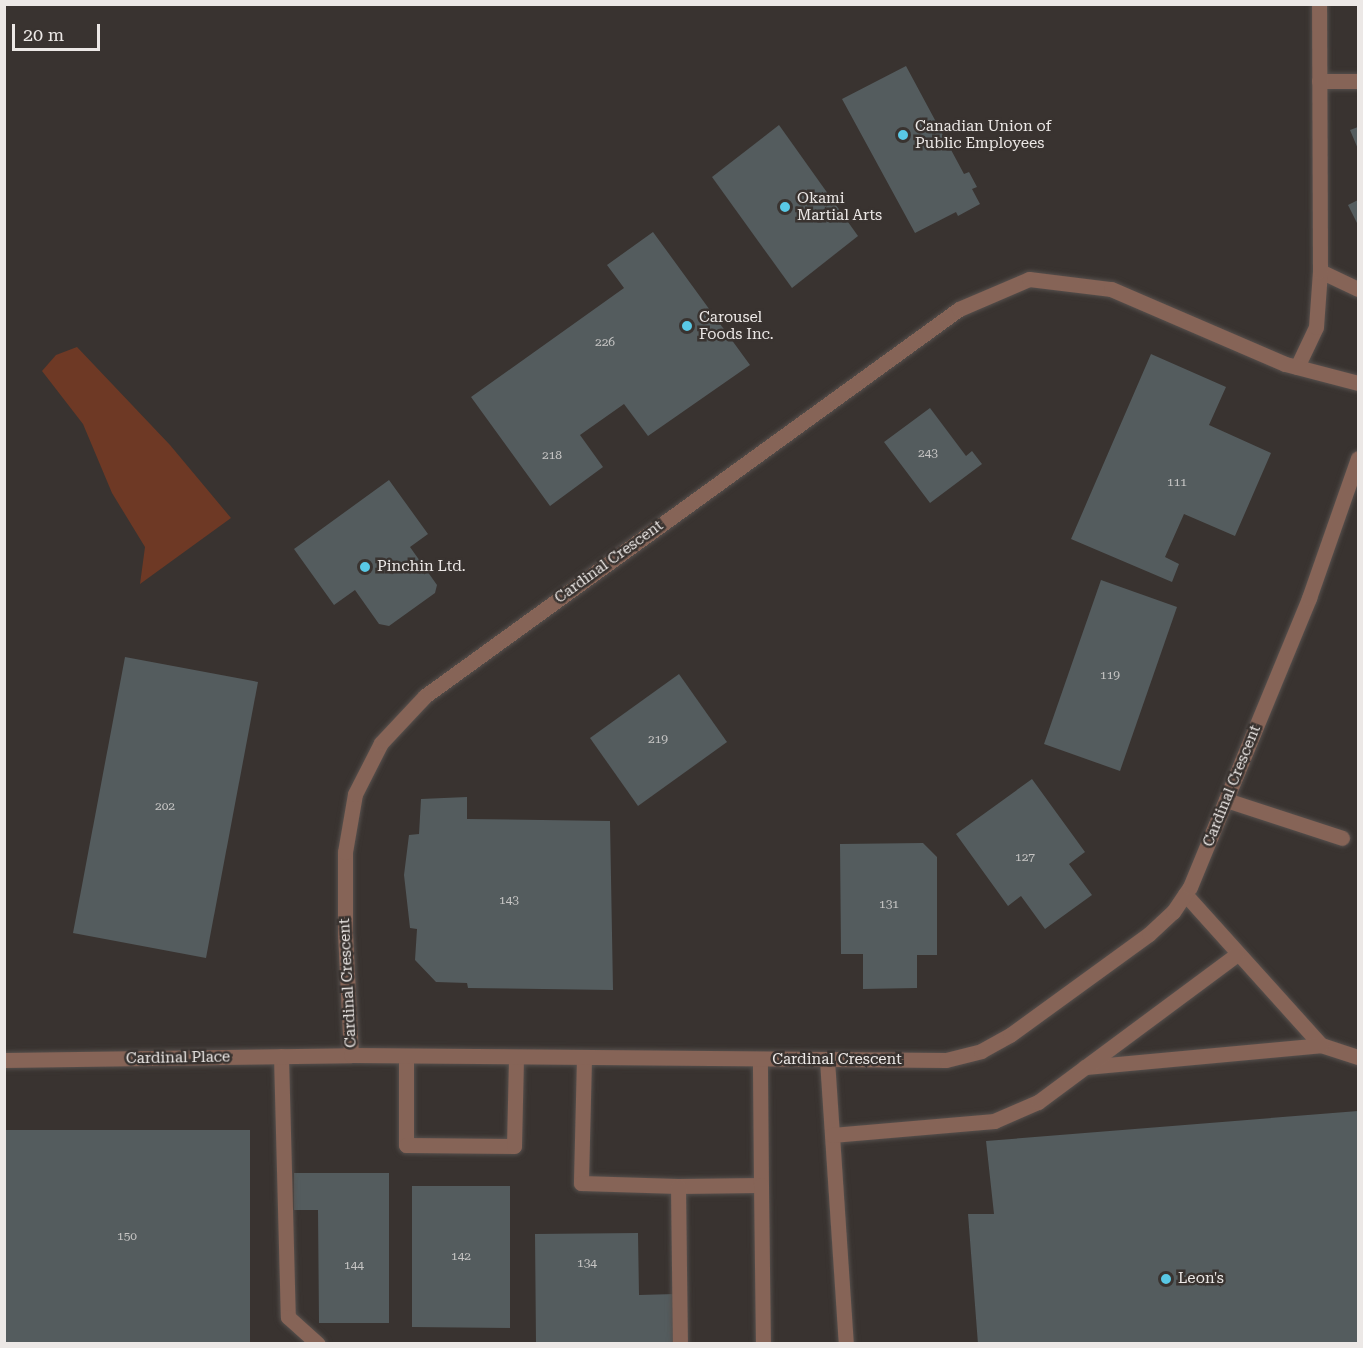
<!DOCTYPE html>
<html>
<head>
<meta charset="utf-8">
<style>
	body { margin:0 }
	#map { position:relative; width:1363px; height:1348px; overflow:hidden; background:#393330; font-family:"Roboto Serif",serif }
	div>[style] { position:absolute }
	.green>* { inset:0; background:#6e3925 }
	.building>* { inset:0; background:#545c5e }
	.roads { filter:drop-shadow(0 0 2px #56504d) drop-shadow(0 0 2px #56504d) }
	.service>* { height:15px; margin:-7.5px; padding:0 7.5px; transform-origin:7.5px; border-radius:7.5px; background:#866457 }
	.minor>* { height:15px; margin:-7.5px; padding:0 7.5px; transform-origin:7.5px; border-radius:7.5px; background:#866457 }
	.dots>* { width:16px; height:16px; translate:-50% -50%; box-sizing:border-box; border:3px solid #393330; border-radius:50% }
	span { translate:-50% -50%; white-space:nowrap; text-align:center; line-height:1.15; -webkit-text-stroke:5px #393330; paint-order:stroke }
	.number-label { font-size:12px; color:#c6c5c4 }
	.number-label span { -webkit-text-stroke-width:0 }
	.poi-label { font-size:15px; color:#ece8e6 }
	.left { translate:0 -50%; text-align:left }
	.street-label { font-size:15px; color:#ece8e6 }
	.frame { position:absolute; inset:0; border:6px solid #ece8e6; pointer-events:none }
	.scale { position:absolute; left:12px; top:24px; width:88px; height:27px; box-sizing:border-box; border:3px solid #ece8e6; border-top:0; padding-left:8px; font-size:18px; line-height:21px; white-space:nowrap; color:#ece8e6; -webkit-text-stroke:4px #393330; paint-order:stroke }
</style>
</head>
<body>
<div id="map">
	<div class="green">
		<i style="clip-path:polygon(77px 347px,170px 445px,231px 518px,140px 584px,145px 547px,112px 493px,83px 424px,42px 371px,56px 355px)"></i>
	</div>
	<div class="building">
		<i style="clip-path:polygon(906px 66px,964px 174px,969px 172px,977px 187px,972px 189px,980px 204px,958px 216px,956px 212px,915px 233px,842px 99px)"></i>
		<i style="clip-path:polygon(779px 125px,858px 236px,792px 288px,712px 177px)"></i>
		<i style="clip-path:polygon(1358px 127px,1358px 149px,1350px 130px)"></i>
		<i style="clip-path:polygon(1358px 200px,1358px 225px,1348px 205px)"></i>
		<i style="clip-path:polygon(653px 232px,750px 365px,648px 436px,624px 404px,580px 435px,603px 467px,550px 506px,471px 397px,624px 288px,607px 265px)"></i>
		<i style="clip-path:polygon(1151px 354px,1226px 387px,1209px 425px,1271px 453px,1235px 536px,1184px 514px,1165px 557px,1179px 564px,1172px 582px,1071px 539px)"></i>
		<i style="clip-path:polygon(930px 408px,966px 456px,972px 451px,982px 464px,930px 503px,884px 442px)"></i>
		<i style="clip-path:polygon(389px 480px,428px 534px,410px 547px,437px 585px,435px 593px,389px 626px,379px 624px,355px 590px,334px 605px,294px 549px)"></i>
		<i style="clip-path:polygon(1101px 580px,1177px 607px,1120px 771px,1044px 744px)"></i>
		<i style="clip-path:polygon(125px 657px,258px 682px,206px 958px,73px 933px)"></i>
		<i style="clip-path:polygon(679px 674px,727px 742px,638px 806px,590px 738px)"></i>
		<i style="clip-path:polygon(1032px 779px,1085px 852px,1069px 864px,1092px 895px,1045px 929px,1021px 896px,1008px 906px,956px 834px)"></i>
		<i style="clip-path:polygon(467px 797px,467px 819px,610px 821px,613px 990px,468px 988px,467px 983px,436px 982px,415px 960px,417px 929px,410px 928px,404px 875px,409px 835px,419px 834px,421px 799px)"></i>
		<i style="clip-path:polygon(923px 843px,937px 857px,937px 955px,917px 955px,917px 988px,863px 989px,863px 954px,841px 954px,840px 844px)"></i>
		<i style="clip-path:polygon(1358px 1111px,1358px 1344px,978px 1344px,968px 1214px,994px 1214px,986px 1141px)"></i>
		<i style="clip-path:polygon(4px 1130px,250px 1130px,250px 1344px,4px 1344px)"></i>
		<i style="clip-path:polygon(294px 1173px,389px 1173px,389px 1323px,319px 1323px,318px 1210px,294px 1210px)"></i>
		<i style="clip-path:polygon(412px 1186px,510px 1186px,510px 1328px,412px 1327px)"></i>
		<i style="clip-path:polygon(638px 1233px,639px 1295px,675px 1294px,676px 1344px,536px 1344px,535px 1234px)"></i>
	</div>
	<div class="roads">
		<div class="service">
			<i style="left:1319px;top:81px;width:39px"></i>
			<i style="left:1320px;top:271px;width:42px;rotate:25.3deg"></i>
			<i style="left:1297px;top:367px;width:44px;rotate:-64.6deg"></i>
			<i style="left:1316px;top:327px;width:56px;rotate:-85.9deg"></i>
			<i style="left:1320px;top:271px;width:267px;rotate:-90.2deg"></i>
			<i style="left:1226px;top:800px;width:122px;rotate:18.1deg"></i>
			<i style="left:1185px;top:894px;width:203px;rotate:48deg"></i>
			<i style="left:1321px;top:1045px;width:39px;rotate:18deg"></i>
			<i style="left:281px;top:1056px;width:261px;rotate:88.5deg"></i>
			<i style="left:288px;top:1317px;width:40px;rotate:42deg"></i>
			<i style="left:406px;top:1056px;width:89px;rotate:90deg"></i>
			<i style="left:406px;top:1145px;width:108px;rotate:0.5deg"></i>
			<i style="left:514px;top:1146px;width:89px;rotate:-88.7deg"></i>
			<i style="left:584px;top:1058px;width:125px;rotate:91.4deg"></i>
			<i style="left:581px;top:1183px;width:97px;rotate:1.8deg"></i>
			<i style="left:678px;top:1186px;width:83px;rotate:-0.7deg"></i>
			<i style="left:761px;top:1185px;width:126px;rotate:-90.5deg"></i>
			<i style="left:827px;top:1060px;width:285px;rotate:86.2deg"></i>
			<i style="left:1085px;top:1067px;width:237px;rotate:-5.3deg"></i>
			<i style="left:832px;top:1135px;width:163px;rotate:-4.9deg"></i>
			<i style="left:994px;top:1121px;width:48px;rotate:-23.4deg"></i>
			<i style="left:1038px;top:1102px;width:248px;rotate:-36.6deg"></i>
			<i style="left:761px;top:1185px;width:159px;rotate:89.3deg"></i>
			<i style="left:678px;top:1186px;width:158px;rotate:89.3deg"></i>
		</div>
		<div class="minor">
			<i style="left:351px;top:1055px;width:123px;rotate:-92.8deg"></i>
			<i style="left:345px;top:932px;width:80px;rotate:-90deg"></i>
			<i style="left:345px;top:852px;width:59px;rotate:-80.2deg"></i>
			<i style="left:355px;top:794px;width:57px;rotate:-63deg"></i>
			<i style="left:381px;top:743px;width:64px;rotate:-46.9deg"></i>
			<i style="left:425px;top:696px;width:659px;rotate:-35.93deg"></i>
			<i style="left:959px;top:309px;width:76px;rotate:-23.2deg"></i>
			<i style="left:1029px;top:279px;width:83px;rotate:7deg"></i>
			<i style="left:1111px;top:289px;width:189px;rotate:23.3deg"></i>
			<i style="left:1285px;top:364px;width:75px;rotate:14.6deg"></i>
			<i style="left:4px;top:1060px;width:347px;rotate:-0.8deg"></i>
			<i style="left:351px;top:1055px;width:595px;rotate:0.48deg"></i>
			<i style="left:946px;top:1060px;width:36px;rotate:-14deg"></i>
			<i style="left:981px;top:1051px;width:33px;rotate:-29deg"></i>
			<i style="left:1010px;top:1035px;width:172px;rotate:-36deg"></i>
			<i style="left:1149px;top:934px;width:33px;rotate:-43deg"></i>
			<i style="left:1173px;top:912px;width:30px;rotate:-56deg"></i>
			<i style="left:1190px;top:887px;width:313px;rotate:-67.6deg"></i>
			<i style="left:1309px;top:598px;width:148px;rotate:-70.7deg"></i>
		</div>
	</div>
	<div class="dots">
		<i style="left:903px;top:135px;background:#59c8e5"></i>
		<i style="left:785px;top:207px;background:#59c8e5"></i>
		<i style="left:687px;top:326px;background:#59c8e5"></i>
		<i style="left:365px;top:567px;background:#59c8e5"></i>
		<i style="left:1166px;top:1279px;background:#59c8e5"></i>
	</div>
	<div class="number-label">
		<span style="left:605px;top:343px">226</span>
		<span style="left:928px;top:454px">243</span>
		<span style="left:552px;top:456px">218</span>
		<span style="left:1177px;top:483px">111</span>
		<span style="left:1110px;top:676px">119</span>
		<span style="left:658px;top:740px">219</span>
		<span style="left:165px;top:807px">202</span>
		<span style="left:1025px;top:858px">127</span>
		<span style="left:509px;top:901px">143</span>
		<span style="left:889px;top:905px">131</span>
		<span style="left:127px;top:1237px">150</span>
		<span style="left:461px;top:1257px">142</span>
		<span style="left:587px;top:1264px">134</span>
		<span style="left:354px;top:1266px">144</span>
	</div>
	<div class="poi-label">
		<span class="left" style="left:915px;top:135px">Canadian Union of<br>Public Employees</span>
		<span class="left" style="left:797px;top:207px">Okami<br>Martial Arts</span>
		<span class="left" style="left:699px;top:326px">Carousel<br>Foods Inc.</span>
		<span class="left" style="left:377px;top:567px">Pinchin Ltd.</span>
		<span class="left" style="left:1178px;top:1279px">Leon's</span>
	</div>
	<div class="street-label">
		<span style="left:609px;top:562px;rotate:-36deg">Cardinal Crescent</span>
		<span style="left:1232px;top:786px;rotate:-68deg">Cardinal Crescent</span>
		<span style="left:348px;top:983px;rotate:-93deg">Cardinal Crescent</span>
		<span style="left:178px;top:1058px;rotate:-1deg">Cardinal Place</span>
		<span style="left:837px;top:1060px">Cardinal Crescent</span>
	</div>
	<div class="frame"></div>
	<div class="scale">20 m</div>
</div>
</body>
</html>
